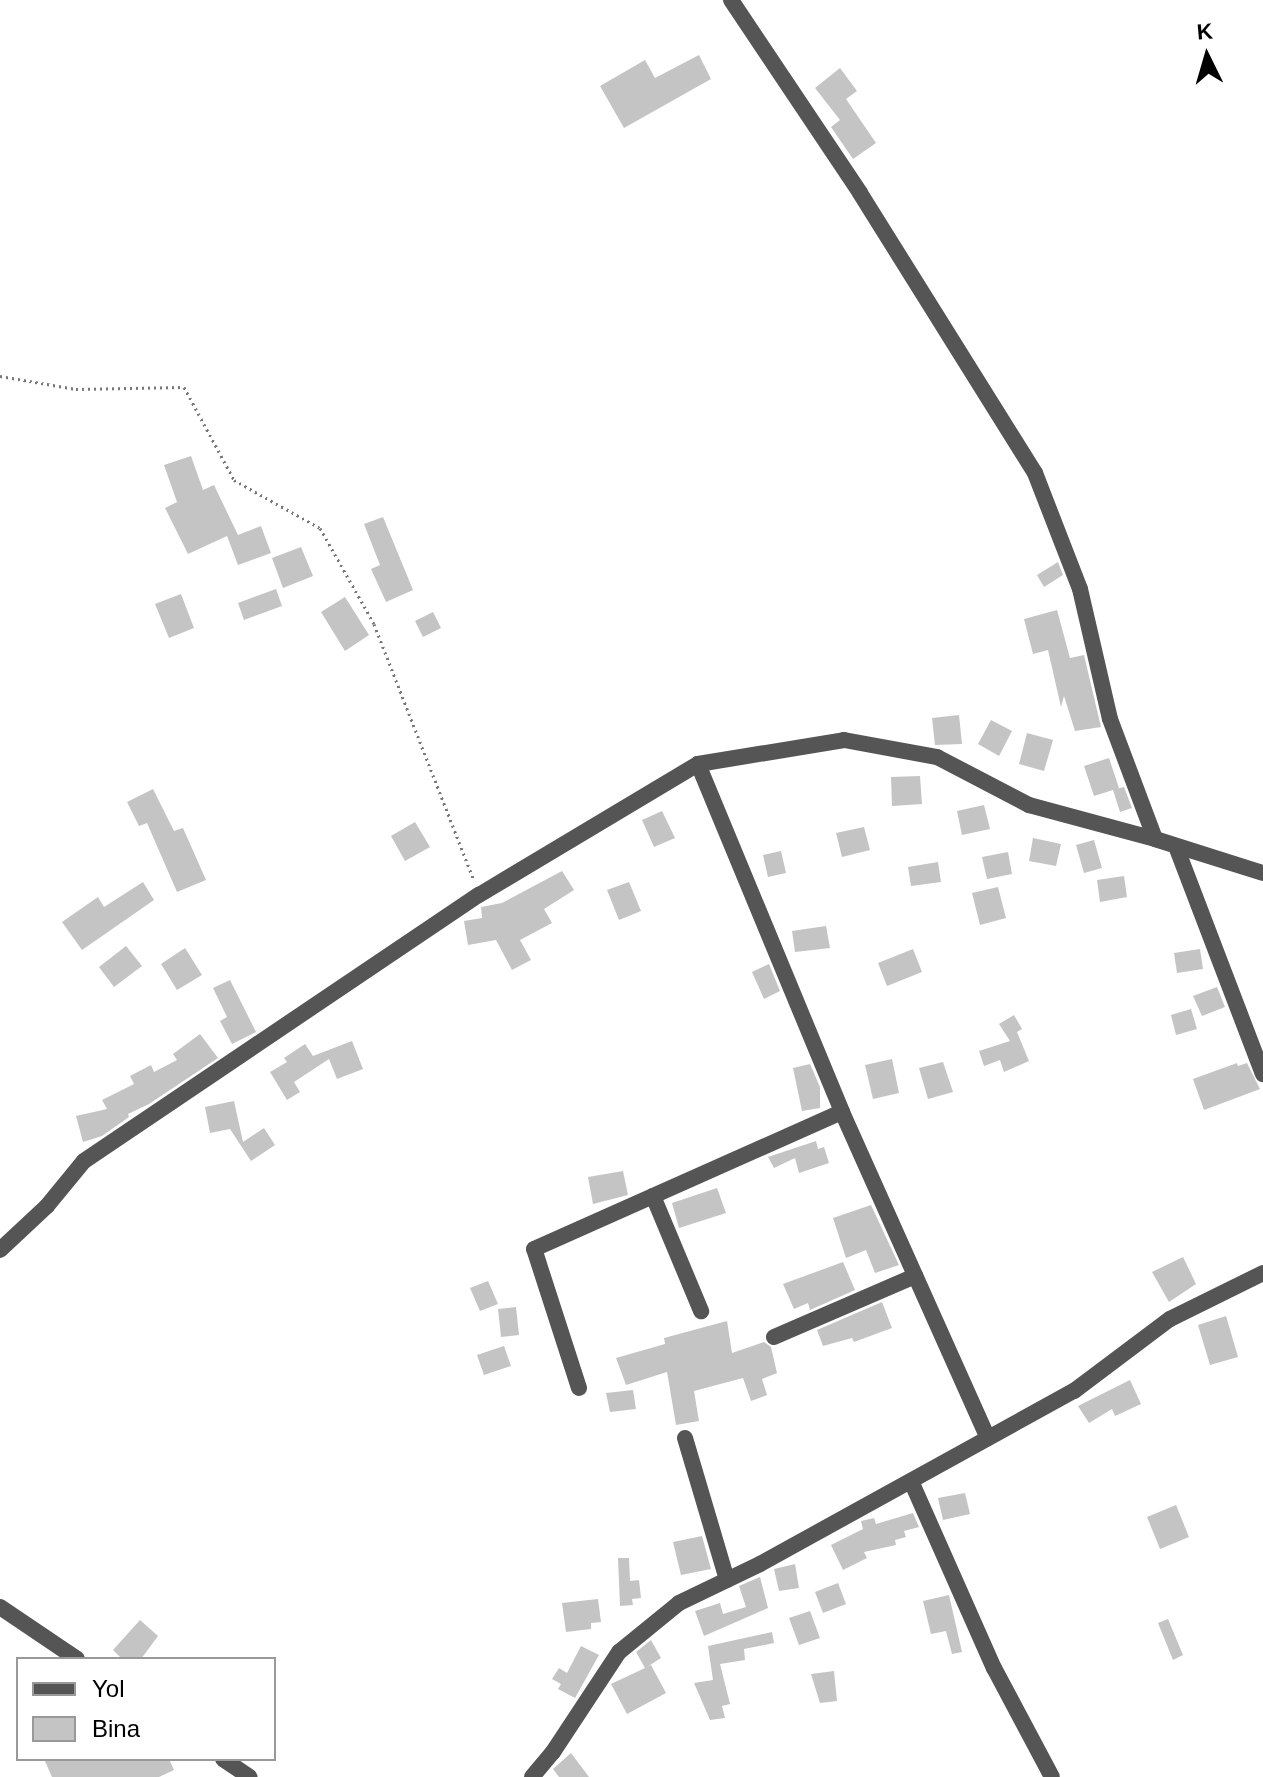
<!DOCTYPE html>
<html>
<head>
<meta charset="utf-8">
<style>
	body { margin:0 }
	#map { position:relative; width:1263px; height:1777px; overflow:hidden; background:#fff; font-family:Arial,sans-serif }
	div>[style] { position:absolute }
	.building>* { inset:0; background:#c4c4c4 }
	.path>* { height:3px; margin-top:-1.5px; transform-origin:0; background:repeating-linear-gradient(90deg,#777 0 2px,transparent 0 6px) }
	.minor>* { height:16px; margin:-8px; padding:0 8px; transform-origin:8px; border-radius:8px; background:#555 }
	span { translate:-50% -50%; white-space:nowrap; text-align:center; line-height:1.15; -webkit-text-stroke:6px #fff; paint-order:stroke }
	.legend { position:absolute; left:16px; top:1657px; width:260px; height:104px; box-sizing:border-box; background:#fff; border:2px solid #999; margin:0; padding:10px 14px; list-style:none; font-size:24px; color:#000 }
	.legend li { display:flex; align-items:center; gap:16px; height:40px }
	.legend b { width:40px; border:2px solid #999 }
	.north { position:absolute; left:1167px; top:16px; width:80px; height:80px; -webkit-text-stroke:6px #fff; paint-order:stroke; rotate:355deg; font-size:22px; font-weight:700; line-height:32px; text-align:center; color:#000 }
	.north::after { content:''; display:block; margin:auto; width:28px; height:36px; background:#000; clip-path:polygon(50% 0,100% 100%,50% 72%,0 100%) }
</style>
</head>
<body>
<div id="map">
	<div class="building">
		<i style="clip-path:polygon(699px 55px,711px 79px,624px 128px,600px 86px,645px 60px,655px 78px)"></i>
		<i style="clip-path:polygon(840px 68px,857px 91px,846px 99px,876px 143px,853px 159px,831px 127px,840px 120px,815px 88px)"></i>
		<i style="clip-path:polygon(191px 456px,203px 490px,214px 485px,238px 535px,261px 526px,271px 553px,238px 565px,227px 536px,188px 554px,165px 508px,177px 502px,164px 465px)"></i>
		<i style="clip-path:polygon(383px 517px,413px 590px,386px 602px,371px 569px,380px 565px,364px 524px)"></i>
		<i style="clip-path:polygon(301px 547px,313px 576px,283px 588px,272px 558px)"></i>
		<i style="clip-path:polygon(1058px 562px,1063px 575px,1044px 587px,1037px 575px)"></i>
		<i style="clip-path:polygon(276px 589px,282px 606px,244px 620px,238px 603px)"></i>
		<i style="clip-path:polygon(181px 594px,194px 628px,169px 638px,155px 604px)"></i>
		<i style="clip-path:polygon(345px 597px,369px 635px,345px 651px,321px 612px)"></i>
		<i style="clip-path:polygon(1057px 610px,1070px 658px,1084px 655px,1101px 727px,1075px 731px,1064px 696px,1061px 707px,1048px 650px,1033px 654px,1024px 619px)"></i>
		<i style="clip-path:polygon(433px 612px,441px 628px,423px 637px,415px 621px)"></i>
		<i style="clip-path:polygon(959px 715px,962px 744px,935px 745px,932px 718px)"></i>
		<i style="clip-path:polygon(991px 720px,1012px 731px,999px 756px,978px 744px)"></i>
		<i style="clip-path:polygon(1027px 733px,1053px 740px,1044px 771px,1019px 764px)"></i>
		<i style="clip-path:polygon(1109px 758px,1119px 788px,1116px 789px,1124px 787px,1132px 808px,1120px 812px,1113px 790px,1094px 796px,1084px 766px)"></i>
		<i style="clip-path:polygon(920px 776px,922px 804px,892px 806px,891px 777px)"></i>
		<i style="clip-path:polygon(153px 789px,174px 831px,183px 828px,206px 880px,177px 892px,147px 823px,139px 826px,127px 802px)"></i>
		<i style="clip-path:polygon(984px 805px,990px 829px,962px 835px,957px 811px)"></i>
		<i style="clip-path:polygon(662px 811px,675px 838px,654px 847px,642px 820px)"></i>
		<i style="clip-path:polygon(415px 822px,430px 847px,405px 861px,391px 836px)"></i>
		<i style="clip-path:polygon(864px 827px,870px 850px,842px 857px,836px 833px)"></i>
		<i style="clip-path:polygon(1033px 838px,1061px 844px,1056px 866px,1029px 861px)"></i>
		<i style="clip-path:polygon(1094px 840px,1102px 868px,1084px 873px,1076px 845px)"></i>
		<i style="clip-path:polygon(781px 851px,786px 873px,768px 877px,763px 855px)"></i>
		<i style="clip-path:polygon(1008px 852px,1012px 874px,987px 879px,982px 857px)"></i>
		<i style="clip-path:polygon(938px 862px,941px 882px,911px 886px,908px 867px)"></i>
		<i style="clip-path:polygon(562px 871px,574px 890px,544px 909px,552px 923px,520px 940px,531px 960px,512px 970px,496px 940px,468px 945px,464px 921px,482px 918px,481px 907px,502px 903px)"></i>
		<i style="clip-path:polygon(1124px 876px,1127px 897px,1100px 902px,1097px 880px)"></i>
		<i style="clip-path:polygon(143px 882px,154px 900px,82px 950px,62px 922px,98px 897px,104px 907px)"></i>
		<i style="clip-path:polygon(629px 882px,641px 911px,619px 920px,607px 890px)"></i>
		<i style="clip-path:polygon(998px 887px,1006px 918px,980px 925px,972px 893px)"></i>
		<i style="clip-path:polygon(826px 926px,830px 948px,795px 952px,792px 931px)"></i>
		<i style="clip-path:polygon(126px 946px,142px 966px,114px 987px,99px 967px)"></i>
		<i style="clip-path:polygon(185px 948px,202px 975px,177px 990px,161px 964px)"></i>
		<i style="clip-path:polygon(913px 949px,922px 972px,887px 986px,878px 963px)"></i>
		<i style="clip-path:polygon(1200px 949px,1203px 969px,1177px 973px,1174px 953px)"></i>
		<i style="clip-path:polygon(769px 964px,780px 991px,764px 999px,752px 972px)"></i>
		<i style="clip-path:polygon(230px 980px,256px 1032px,232px 1044px,220px 1021px,227px 1017px,213px 988px)"></i>
		<i style="clip-path:polygon(1217px 987px,1225px 1007px,1202px 1016px,1193px 996px)"></i>
		<i style="clip-path:polygon(1191px 1009px,1197px 1029px,1176px 1035px,1171px 1015px)"></i>
		<i style="clip-path:polygon(1014px 1015px,1022px 1029px,1017px 1032px,1029px 1061px,1004px 1072px,1000px 1060px,984px 1066px,979px 1051px,1010px 1041px,999px 1024px)"></i>
		<i style="clip-path:polygon(200px 1034px,218px 1058px,149px 1104px,128px 1114px,129px 1117px,102px 1136px,83px 1142px,76px 1116px,107px 1109px,102px 1100px,134px 1084px,130px 1076px,151px 1065px,154px 1072px,177px 1060px,173px 1054px)"></i>
		<i style="clip-path:polygon(352px 1041px,363px 1069px,337px 1079px,329px 1059px,294px 1082px,300px 1092px,287px 1100px,270px 1072px,287px 1062px,284px 1058px,305px 1044px,313px 1056px)"></i>
		<i style="clip-path:polygon(892px 1059px,899px 1093px,873px 1099px,865px 1065px)"></i>
		<i style="clip-path:polygon(943px 1062px,953px 1092px,928px 1099px,919px 1068px)"></i>
		<i style="clip-path:polygon(1237px 1063px,1238px 1066px,1247px 1063px,1260px 1089px,1204px 1110px,1193px 1079px)"></i>
		<i style="clip-path:polygon(810px 1064px,820px 1087px,820px 1108px,802px 1111px,793px 1068px)"></i>
		<i style="clip-path:polygon(234px 1101px,243px 1142px,264px 1128px,275px 1145px,251px 1161px,230px 1129px,210px 1133px,205px 1107px)"></i>
		<i style="clip-path:polygon(816px 1141px,818px 1149px,824px 1147px,829px 1163px,799px 1173px,795px 1158px,774px 1168px,768px 1157px)"></i>
		<i style="clip-path:polygon(623px 1171px,628px 1195px,593px 1204px,588px 1177px)"></i>
		<i style="clip-path:polygon(717px 1188px,726px 1213px,679px 1228px,672px 1203px)"></i>
		<i style="clip-path:polygon(871px 1205px,899px 1265px,875px 1273px,866px 1250px,846px 1258px,833px 1218px)"></i>
		<i style="clip-path:polygon(1183px 1257px,1196px 1284px,1169px 1302px,1152px 1272px)"></i>
		<i style="clip-path:polygon(843px 1262px,855px 1290px,810px 1310px,808px 1303px,794px 1309px,783px 1284px)"></i>
		<i style="clip-path:polygon(488px 1281px,498px 1304px,480px 1311px,470px 1288px)"></i>
		<i style="clip-path:polygon(882px 1302px,892px 1328px,854px 1342px,852px 1338px,823px 1346px,817px 1330px)"></i>
		<i style="clip-path:polygon(516px 1307px,519px 1335px,501px 1337px,498px 1309px)"></i>
		<i style="clip-path:polygon(1226px 1316px,1238px 1357px,1210px 1365px,1198px 1325px)"></i>
		<i style="clip-path:polygon(727px 1321px,732px 1353px,764px 1342px,771px 1347px,777px 1373px,762px 1379px,767px 1395px,751px 1401px,743px 1378px,694px 1391px,699px 1421px,676px 1425px,667px 1372px,626px 1385px,616px 1358px,665px 1344px,664px 1338px)"></i>
		<i style="clip-path:polygon(504px 1346px,511px 1366px,484px 1375px,477px 1355px)"></i>
		<i style="clip-path:polygon(1130px 1380px,1141px 1404px,1115px 1416px,1112px 1409px,1089px 1423px,1078px 1406px)"></i>
		<i style="clip-path:polygon(633px 1390px,636px 1409px,610px 1412px,606px 1393px)"></i>
		<i style="clip-path:polygon(965px 1493px,970px 1514px,943px 1520px,938px 1498px)"></i>
		<i style="clip-path:polygon(1176px 1505px,1189px 1537px,1160px 1549px,1147px 1517px)"></i>
		<i style="clip-path:polygon(913px 1513px,919px 1527px,904px 1531px,906px 1537px,895px 1540px,896px 1545px,864px 1552px,867px 1558px,843px 1570px,831px 1545px,863px 1529px,861px 1521px,874px 1518px,876px 1524px)"></i>
		<i style="clip-path:polygon(702px 1536px,711px 1569px,681px 1575px,673px 1542px)"></i>
		<i style="clip-path:polygon(618px 1558px,629px 1558px,630px 1581px,639px 1580px,641px 1598px,632px 1599px,633px 1605px,620px 1606px)"></i>
		<i style="clip-path:polygon(795px 1564px,799px 1588px,779px 1591px,774px 1569px)"></i>
		<i style="clip-path:polygon(760px 1577px,768px 1608px,704px 1636px,695px 1611px,720px 1603px,723px 1614px,746px 1607px,739px 1586px)"></i>
		<i style="clip-path:polygon(838px 1583px,846px 1604px,823px 1613px,815px 1592px)"></i>
		<i style="clip-path:polygon(949px 1595px,962px 1652px,952px 1654px,946px 1631px,931px 1634px,923px 1601px)"></i>
		<i style="clip-path:polygon(598px 1599px,601px 1622px,591px 1623px,591px 1629px,566px 1632px,562px 1603px)"></i>
		<i style="clip-path:polygon(810px 1611px,820px 1638px,799px 1645px,789px 1618px)"></i>
		<i style="clip-path:polygon(1168px 1619px,1183px 1655px,1173px 1660px,1158px 1623px)"></i>
		<i style="clip-path:polygon(140px 1620px,158px 1636px,141px 1659px,122px 1659px,113px 1650px)"></i>
		<i style="clip-path:polygon(772px 1632px,774px 1643px,744px 1649px,745px 1660px,720px 1664px,730px 1704px,722px 1706px,725px 1718px,710px 1720px,694px 1683px,713px 1680px,708px 1646px)"></i>
		<i style="clip-path:polygon(651px 1640px,661px 1658px,647px 1667px,651px 1665px,666px 1693px,627px 1714px,611px 1684px,645px 1668px,636px 1652px)"></i>
		<i style="clip-path:polygon(581px 1646px,599px 1655px,575px 1698px,558px 1689px,561px 1684px,552px 1679px,559px 1668px,567px 1673px)"></i>
		<i style="clip-path:polygon(834px 1671px,837px 1701px,820px 1703px,811px 1674px)"></i>
		<i style="clip-path:polygon(571px 1753px,589px 1777px,559px 1777px,553px 1769px)"></i>
		<i style="clip-path:polygon(44px 1759px,169px 1759px,174px 1770px,159px 1777px,52px 1777px)"></i>
	</div>
	<div class="path">
		<i style="left:0;top:376px;width:77px;rotate:9.7deg"></i>
		<i style="left:76px;top:389px;width:108px;rotate:-1.1deg"></i>
		<i style="left:184px;top:387px;width:106px;rotate:61.7deg"></i>
		<i style="left:234px;top:480px;width:98px;rotate:29.2deg"></i>
		<i style="left:320px;top:528px;width:110px;rotate:60.6deg"></i>
		<i style="left:374px;top:624px;width:276px;rotate:68.7deg"></i>
	</div>
	<div class="minor">
		<i style="left:731px;top:0;width:232px;rotate:56.2deg"></i>
		<i style="left:860px;top:193px;width:330px;rotate:58deg"></i>
		<i style="left:1035px;top:473px;width:124px;rotate:68.8deg"></i>
		<i style="left:1080px;top:589px;width:133px;rotate:77deg"></i>
		<i style="left:1110px;top:719px;width:128px;rotate:69.4deg"></i>
		<i style="left:698px;top:764px;width:377px;rotate:67.5deg"></i>
		<i style="left:842px;top:1112px;width:357px;rotate:65.9deg"></i>
		<i style="left:1177px;top:849px;width:241px;rotate:69.1deg"></i>
		<i style="left:653px;top:1196px;width:125px;rotate:67.3deg"></i>
		<i style="left:0;top:1250px;width:64px;rotate:-43.1deg"></i>
		<i style="left:47px;top:1206px;width:58px;rotate:-50.6deg"></i>
		<i style="left:84px;top:1161px;width:476px;rotate:-34deg"></i>
		<i style="left:479px;top:895px;width:255px;rotate:-30.9deg"></i>
		<i style="left:698px;top:764px;width:148px;rotate:-9.3deg"></i>
		<i style="left:844px;top:740px;width:95px;rotate:10.4deg"></i>
		<i style="left:937px;top:757px;width:104px;rotate:27.6deg"></i>
		<i style="left:1029px;top:805px;width:131px;rotate:15.1deg"></i>
		<i style="left:1155px;top:839px;width:113px;rotate:17.5deg"></i>
		<i style="left:774px;top:1337px;width:154px;rotate:-23.4deg"></i>
		<i style="left:579px;top:1388px;width:146px;rotate:-107.9deg"></i>
		<i style="left:534px;top:1249px;width:337px;rotate:-24deg"></i>
		<i style="left:685px;top:1438px;width:148px;rotate:73.5deg"></i>
		<i style="left:911px;top:1481px;width:205px;rotate:66.1deg"></i>
		<i style="left:994px;top:1668px;width:123px;rotate:62deg"></i>
		<i style="left:0;top:1607px;width:93px;rotate:34deg"></i>
		<i style="left:223px;top:1759px;width:32px;rotate:34deg"></i>
		<i style="left:532px;top:1777px;width:33px;rotate:-50deg"></i>
		<i style="left:553px;top:1752px;width:120px;rotate:-56.6deg"></i>
		<i style="left:619px;top:1652px;width:77px;rotate:-39.2deg"></i>
		<i style="left:679px;top:1603px;width:90px;rotate:-25.7deg"></i>
		<i style="left:760px;top:1564px;width:359px;rotate:-28.9deg"></i>
		<i style="left:1074px;top:1391px;width:120px;rotate:-36.9deg"></i>
		<i style="left:1170px;top:1319px;width:104px;rotate:-26.3deg"></i>
	</div>
	<ul class="legend">
	<li><b style="height:10px;background:#555"></b>Yol</li>
	<li><b style="height:22px;background:#c4c4c4"></b>Bina</li>
	</ul>
	<div class="north">K</div>
</div>
</body>
</html>
